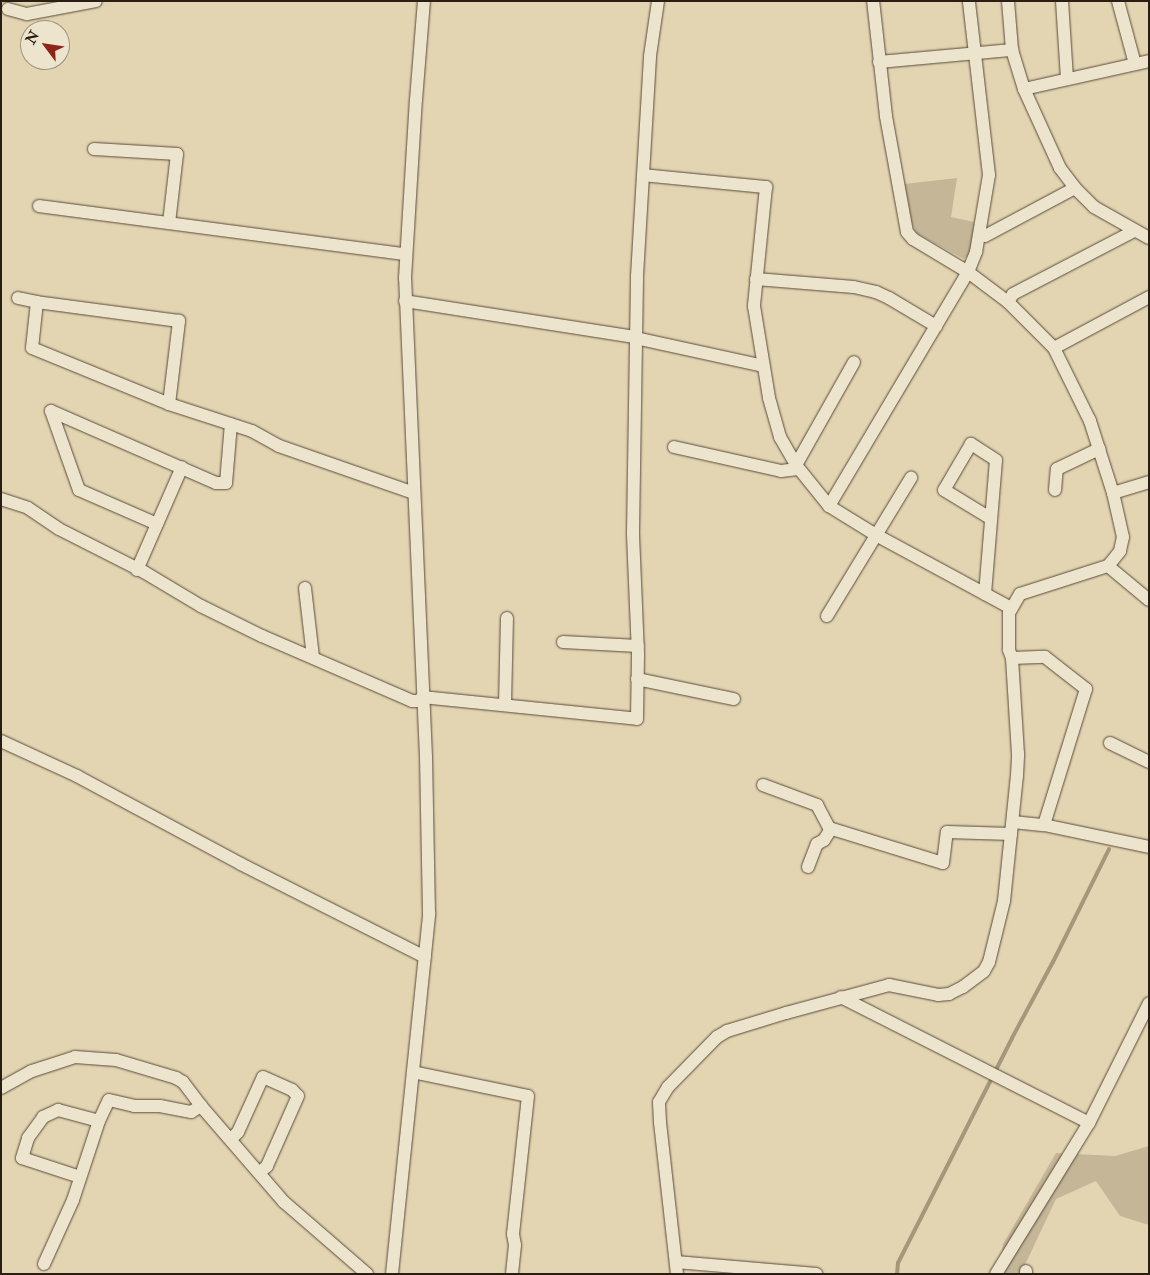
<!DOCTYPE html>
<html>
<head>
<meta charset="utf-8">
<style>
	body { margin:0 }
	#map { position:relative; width:1150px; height:1275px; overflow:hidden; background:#e4d5b2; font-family:"IM FELL Double Pica",serif }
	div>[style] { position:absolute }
	.green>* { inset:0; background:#c4b697 }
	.stream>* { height:4px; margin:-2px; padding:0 2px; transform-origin:2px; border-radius:2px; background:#a5967c }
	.roads { filter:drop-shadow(0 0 1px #584b3b) drop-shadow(0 0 1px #584b3b) }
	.minor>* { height:12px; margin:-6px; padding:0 6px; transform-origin:6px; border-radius:6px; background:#ede4cd }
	span { translate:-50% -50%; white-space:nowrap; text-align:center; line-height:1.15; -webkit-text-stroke:5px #ede4cd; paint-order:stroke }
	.frame { position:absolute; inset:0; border:2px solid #2a1d13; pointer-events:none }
	.north { position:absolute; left:20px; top:20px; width:50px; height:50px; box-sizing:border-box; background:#ede4cd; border:1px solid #9f9483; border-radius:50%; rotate:301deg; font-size:14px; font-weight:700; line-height:20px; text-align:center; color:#2a1d13 }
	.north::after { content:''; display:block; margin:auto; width:18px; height:22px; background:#8f2418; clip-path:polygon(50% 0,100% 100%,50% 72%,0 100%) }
</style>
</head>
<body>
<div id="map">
	<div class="green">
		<i style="clip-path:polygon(957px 178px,951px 217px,974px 222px,971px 253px,964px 259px,916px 233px,909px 216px,904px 184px)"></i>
		<i style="clip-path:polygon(1149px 1146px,1149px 1225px,1120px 1216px,1096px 1181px,1056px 1199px,1023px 1269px,1023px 1274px,999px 1274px,1003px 1244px,1056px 1153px,1115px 1156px)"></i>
	</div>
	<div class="stream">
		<i style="left:897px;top:1274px;width:11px;rotate:-85deg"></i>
		<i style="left:898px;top:1263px;width:252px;rotate:-63.1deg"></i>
		<i style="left:1012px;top:1038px;width:86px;rotate:-61.7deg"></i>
		<i style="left:1053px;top:962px;width:126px;rotate:-63.6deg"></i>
	</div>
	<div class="roads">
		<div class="minor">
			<i style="left:1008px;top:1px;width:49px;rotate:85.3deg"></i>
			<i style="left:1012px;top:50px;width:41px;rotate:72.9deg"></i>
			<i style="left:1024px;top:89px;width:87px;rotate:65.5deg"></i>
			<i style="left:1060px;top:168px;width:25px;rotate:53deg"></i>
			<i style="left:1075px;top:188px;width:27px;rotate:45deg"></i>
			<i style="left:1094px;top:207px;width:63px;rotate:29.4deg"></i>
			<i style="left:1062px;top:1px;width:78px;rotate:86.3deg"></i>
			<i style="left:1118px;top:1px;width:65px;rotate:74.9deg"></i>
			<i style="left:8px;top:9px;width:20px;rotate:15deg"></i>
			<i style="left:27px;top:14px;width:70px;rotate:-10.7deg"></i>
			<i style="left:879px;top:62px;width:134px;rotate:-5.2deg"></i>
			<i style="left:1024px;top:89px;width:128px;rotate:-12.6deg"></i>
			<i style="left:94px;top:149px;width:83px;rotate:3.4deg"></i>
			<i style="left:177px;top:154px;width:69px;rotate:96.6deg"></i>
			<i style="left:643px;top:175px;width:124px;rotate:5.6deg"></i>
			<i style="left:766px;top:187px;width:120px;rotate:95.8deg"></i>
			<i style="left:754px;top:306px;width:93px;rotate:80.7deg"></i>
			<i style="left:769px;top:398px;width:41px;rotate:74.2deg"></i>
			<i style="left:780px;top:437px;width:32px;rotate:60deg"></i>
			<i style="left:796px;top:465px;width:53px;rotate:51.2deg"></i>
			<i style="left:829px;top:506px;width:55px;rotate:31.7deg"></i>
			<i style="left:876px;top:535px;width:153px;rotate:28.4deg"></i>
			<i style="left:39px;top:206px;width:370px;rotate:7.5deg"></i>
			<i style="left:979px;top:235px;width:6px;rotate:9deg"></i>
			<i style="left:985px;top:236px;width:102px;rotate:-28.1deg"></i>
			<i style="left:756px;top:279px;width:98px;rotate:4.7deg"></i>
			<i style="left:854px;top:287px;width:23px;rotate:13deg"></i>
			<i style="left:876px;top:292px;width:14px;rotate:25deg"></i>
			<i style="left:889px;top:298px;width:55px;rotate:30.8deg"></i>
			<i style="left:18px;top:298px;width:19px;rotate:12deg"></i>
			<i style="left:405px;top:301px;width:233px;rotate:8.9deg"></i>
			<i style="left:1008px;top:302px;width:9px;rotate:-58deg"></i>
			<i style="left:1013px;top:294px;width:136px;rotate:-27.5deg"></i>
			<i style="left:635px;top:338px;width:131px;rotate:12.3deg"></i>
			<i style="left:1054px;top:348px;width:108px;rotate:-28.2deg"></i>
			<i style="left:169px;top:404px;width:84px;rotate:-83.1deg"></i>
			<i style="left:179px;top:321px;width:143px;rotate:-172.4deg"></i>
			<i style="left:37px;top:302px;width:46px;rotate:96.2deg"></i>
			<i style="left:32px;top:348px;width:148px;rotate:22.2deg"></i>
			<i style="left:169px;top:404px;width:87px;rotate:18deg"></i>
			<i style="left:252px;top:431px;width:31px;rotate:29deg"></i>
			<i style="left:279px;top:446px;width:143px;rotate:19.2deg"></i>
			<i style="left:674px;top:447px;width:110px;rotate:12.6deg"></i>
			<i style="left:781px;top:471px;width:17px;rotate:-7deg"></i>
			<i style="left:796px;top:465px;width:118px;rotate:-60.6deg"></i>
			<i style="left:1055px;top:490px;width:21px;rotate:-85deg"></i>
			<i style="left:1057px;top:469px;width:47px;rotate:-25.5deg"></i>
			<i style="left:1113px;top:493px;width:38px;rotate:-17deg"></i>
			<i style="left:1px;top:499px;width:28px;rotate:18deg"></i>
			<i style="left:28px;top:508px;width:37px;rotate:34deg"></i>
			<i style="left:59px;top:529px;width:95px;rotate:26.8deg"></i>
			<i style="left:144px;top:572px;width:66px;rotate:30.8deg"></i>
			<i style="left:201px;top:606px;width:68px;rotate:26.2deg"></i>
			<i style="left:262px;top:636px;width:163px;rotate:23.4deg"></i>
			<i style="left:412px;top:701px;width:10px"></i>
			<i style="left:829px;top:506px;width:272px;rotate:-59.3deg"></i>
			<i style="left:968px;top:272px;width:22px;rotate:-68deg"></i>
			<i style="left:976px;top:252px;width:78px;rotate:-80.4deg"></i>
			<i style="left:989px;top:175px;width:175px;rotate:-96.6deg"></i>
			<i style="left:157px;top:524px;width:85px;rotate:-156.4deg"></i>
			<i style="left:79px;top:490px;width:84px;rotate:-109.5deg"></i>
			<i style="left:51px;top:411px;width:180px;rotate:23.6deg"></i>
			<i style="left:216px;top:483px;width:10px"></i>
			<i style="left:226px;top:483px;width:59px;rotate:-85.2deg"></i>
			<i style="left:1108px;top:566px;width:53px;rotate:39.7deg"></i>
			<i style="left:137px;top:570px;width:112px;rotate:-66.4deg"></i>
			<i style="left:305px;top:588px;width:69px;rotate:83.4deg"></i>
			<i style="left:985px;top:594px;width:134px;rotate:-85.3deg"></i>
			<i style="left:996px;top:460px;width:30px;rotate:-147deg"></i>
			<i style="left:971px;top:444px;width:53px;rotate:120.4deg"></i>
			<i style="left:944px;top:490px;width:54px;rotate:31.3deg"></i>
			<i style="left:827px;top:616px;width:162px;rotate:-58.7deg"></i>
			<i style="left:563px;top:642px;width:75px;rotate:3.1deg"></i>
			<i style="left:1012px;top:658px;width:33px;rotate:-2deg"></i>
			<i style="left:1045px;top:657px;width:52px;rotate:38deg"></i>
			<i style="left:1086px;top:689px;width:142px;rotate:107.2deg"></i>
			<i style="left:637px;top:679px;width:99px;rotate:11.7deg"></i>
			<i style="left:422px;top:697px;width:216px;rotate:5.8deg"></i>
			<i style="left:637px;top:719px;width:65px;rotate:-89.1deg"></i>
			<i style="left:638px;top:654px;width:121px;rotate:-92.4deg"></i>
			<i style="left:633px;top:533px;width:257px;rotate:-89.1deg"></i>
			<i style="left:637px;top:276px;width:220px;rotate:-86.6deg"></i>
			<i style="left:650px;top:56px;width:56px;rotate:-81.7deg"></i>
			<i style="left:505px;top:705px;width:87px;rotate:-88.7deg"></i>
			<i style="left:1px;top:741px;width:84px;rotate:24.7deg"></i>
			<i style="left:77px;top:776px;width:186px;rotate:28.2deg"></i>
			<i style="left:241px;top:864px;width:206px;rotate:26.8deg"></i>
			<i style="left:1110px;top:743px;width:43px;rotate:26deg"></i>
			<i style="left:763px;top:785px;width:58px;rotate:20.3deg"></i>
			<i style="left:817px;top:805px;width:26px;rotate:62deg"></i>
			<i style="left:829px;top:828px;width:119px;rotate:17.1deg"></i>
			<i style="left:943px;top:863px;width:31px;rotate:-83deg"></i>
			<i style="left:947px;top:832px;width:64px;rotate:1.8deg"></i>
			<i style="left:1013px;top:822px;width:31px;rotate:6deg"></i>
			<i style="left:1044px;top:825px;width:107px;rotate:11.8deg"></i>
			<i style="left:808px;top:867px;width:25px;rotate:-69deg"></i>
			<i style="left:817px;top:844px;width:8px;rotate:-30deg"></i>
			<i style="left:824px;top:840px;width:13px;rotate:-58deg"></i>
			<i style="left:841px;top:997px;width:278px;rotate:26.9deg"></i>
			<i style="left:413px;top:1072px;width:117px;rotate:11.8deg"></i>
			<i style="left:528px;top:1096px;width:139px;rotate:96.2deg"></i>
			<i style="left:513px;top:1234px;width:11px;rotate:80deg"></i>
			<i style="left:515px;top:1245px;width:29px;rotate:96deg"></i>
			<i style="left:1px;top:1088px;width:35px;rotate:-29deg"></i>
			<i style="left:32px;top:1071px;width:45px;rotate:-18deg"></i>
			<i style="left:75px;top:1057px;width:41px;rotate:4.2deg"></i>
			<i style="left:116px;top:1060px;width:63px;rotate:16.7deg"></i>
			<i style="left:176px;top:1078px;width:8px;rotate:30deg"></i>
			<i style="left:183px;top:1082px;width:30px;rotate:53deg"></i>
			<i style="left:201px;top:1106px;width:127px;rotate:49.2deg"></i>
			<i style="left:284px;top:1202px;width:110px;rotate:40.9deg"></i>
			<i style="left:231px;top:1139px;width:10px;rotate:-45deg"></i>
			<i style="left:238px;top:1132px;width:60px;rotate:-65.6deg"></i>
			<i style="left:263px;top:1077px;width:32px;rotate:24deg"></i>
			<i style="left:292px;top:1090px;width:8px;rotate:45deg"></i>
			<i style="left:298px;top:1096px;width:77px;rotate:113.9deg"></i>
			<i style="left:267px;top:1166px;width:9px;rotate:139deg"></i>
			<i style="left:80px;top:1177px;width:61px;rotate:-161.9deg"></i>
			<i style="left:22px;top:1158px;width:21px;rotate:-73deg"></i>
			<i style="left:28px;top:1138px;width:26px;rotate:-54deg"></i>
			<i style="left:43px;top:1117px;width:17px;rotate:-25deg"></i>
			<i style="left:58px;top:1110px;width:42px;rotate:15deg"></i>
			<i style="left:676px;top:1262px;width:141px;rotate:4.9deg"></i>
			<i style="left:44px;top:1264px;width:70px;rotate:-65.6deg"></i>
			<i style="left:73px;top:1200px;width:83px;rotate:-71.8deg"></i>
			<i style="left:99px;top:1121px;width:23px;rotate:-65deg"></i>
			<i style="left:109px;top:1100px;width:26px;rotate:13deg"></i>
			<i style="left:134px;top:1106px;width:26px"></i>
			<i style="left:160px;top:1106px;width:32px;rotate:11deg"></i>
			<i style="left:191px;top:1112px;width:12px;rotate:-31deg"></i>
			<i style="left:1026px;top:1271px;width:3px;rotate:90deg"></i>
			<i style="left:392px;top:1274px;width:363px;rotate:-84.1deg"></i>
			<i style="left:429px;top:913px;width:156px;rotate:-91.1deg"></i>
			<i style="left:426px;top:757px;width:479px;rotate:-92.5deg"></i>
			<i style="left:405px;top:278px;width:178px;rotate:-86.5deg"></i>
			<i style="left:416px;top:100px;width:99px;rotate:-85.4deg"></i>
			<i style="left:677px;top:1274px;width:153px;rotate:-96.4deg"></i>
			<i style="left:660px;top:1122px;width:20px;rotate:-93deg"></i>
			<i style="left:659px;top:1102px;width:17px;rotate:-59deg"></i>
			<i style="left:668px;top:1087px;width:70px;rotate:-45.6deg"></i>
			<i style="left:717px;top:1037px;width:12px;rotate:-31deg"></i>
			<i style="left:727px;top:1031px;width:62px;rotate:-17deg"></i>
			<i style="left:786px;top:1013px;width:107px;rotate:-15.2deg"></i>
			<i style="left:889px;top:985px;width:50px;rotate:11.5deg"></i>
			<i style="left:938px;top:995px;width:11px;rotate:-5deg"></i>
			<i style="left:949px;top:994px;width:16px;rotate:-27deg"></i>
			<i style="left:963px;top:987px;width:26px;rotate:-37deg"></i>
			<i style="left:984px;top:971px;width:10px;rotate:-61deg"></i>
			<i style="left:989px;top:962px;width:63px;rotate:-76.2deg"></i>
			<i style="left:1004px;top:901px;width:126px;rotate:-84.1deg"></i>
			<i style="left:1017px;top:776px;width:22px;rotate:-87deg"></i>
			<i style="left:1018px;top:754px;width:96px;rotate:-93.6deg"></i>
			<i style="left:1012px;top:658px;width:9px;rotate:-111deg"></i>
			<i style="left:1009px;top:650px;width:37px;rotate:-90deg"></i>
			<i style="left:1009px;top:613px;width:22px;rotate:-60deg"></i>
			<i style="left:1020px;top:594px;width:92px;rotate:-17.7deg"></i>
			<i style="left:1108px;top:566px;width:19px;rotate:-51deg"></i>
			<i style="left:1120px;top:551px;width:14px;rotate:-78deg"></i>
			<i style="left:1123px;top:537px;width:45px;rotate:-102.8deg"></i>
			<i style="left:1113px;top:493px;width:76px;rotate:-107.7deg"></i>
			<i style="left:1090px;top:421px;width:81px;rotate:-116.3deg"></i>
			<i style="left:1054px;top:348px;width:65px;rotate:-135deg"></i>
			<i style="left:1008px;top:302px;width:50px;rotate:-143.1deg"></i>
			<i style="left:968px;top:272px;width:64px;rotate:-149deg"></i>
			<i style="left:913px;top:239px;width:9px;rotate:-131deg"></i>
			<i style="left:907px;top:232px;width:118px;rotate:-100.3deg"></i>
			<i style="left:886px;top:116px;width:116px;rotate:-96.4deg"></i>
			<i style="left:996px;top:1274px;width:177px;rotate:-58.4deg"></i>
			<i style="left:1089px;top:1123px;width:134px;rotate:-63.4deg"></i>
		</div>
	</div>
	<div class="frame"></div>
	<div class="north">N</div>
</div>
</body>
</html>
